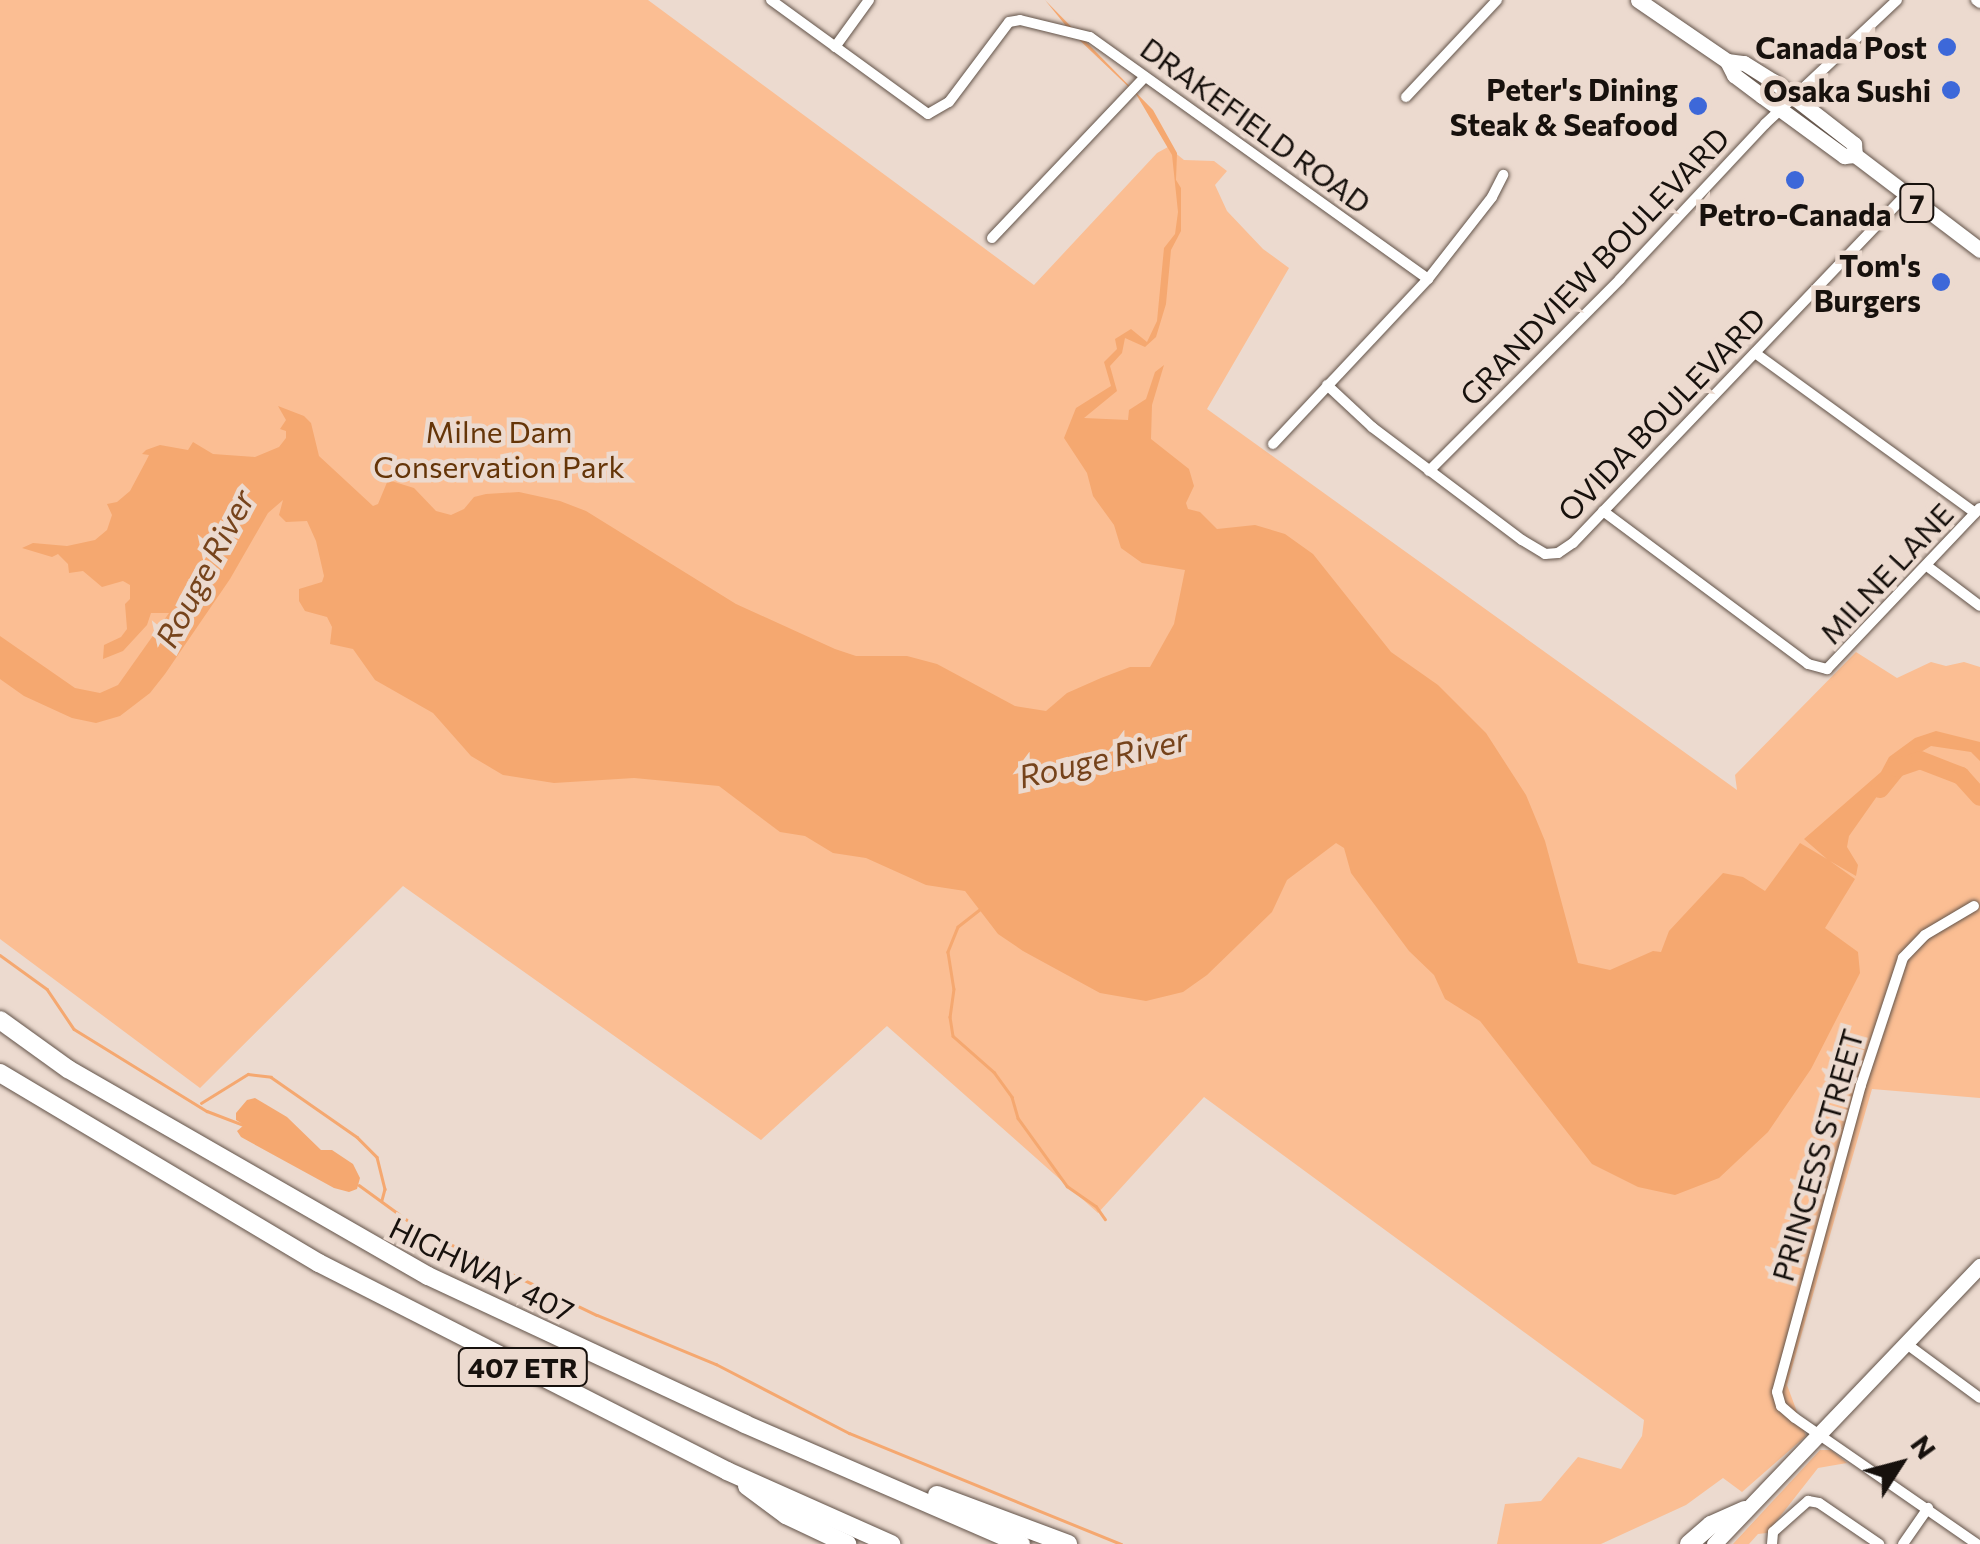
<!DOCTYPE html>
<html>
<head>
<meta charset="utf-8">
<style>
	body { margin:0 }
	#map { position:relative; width:1980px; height:1544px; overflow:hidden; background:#ecdacf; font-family:Commissioner,sans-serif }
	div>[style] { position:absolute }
	.green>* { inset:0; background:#fbbe93 }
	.water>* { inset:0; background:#f5a870 }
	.stream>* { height:2.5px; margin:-1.25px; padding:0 1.25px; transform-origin:1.25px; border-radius:1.25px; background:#f5a870 }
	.river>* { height:18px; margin:-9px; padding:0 9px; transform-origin:9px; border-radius:9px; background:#f5a870 }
	.roads { filter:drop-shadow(0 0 2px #625349) drop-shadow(0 0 2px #625349) }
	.minor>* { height:10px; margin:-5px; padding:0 5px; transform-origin:5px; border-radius:5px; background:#fff }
	.primary>* { height:15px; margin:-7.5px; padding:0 7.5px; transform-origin:7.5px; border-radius:7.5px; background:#fff }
	.motorway>* { height:18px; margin:-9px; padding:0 9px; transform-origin:9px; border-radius:9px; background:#fff }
	.dots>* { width:28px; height:28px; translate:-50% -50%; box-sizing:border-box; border:5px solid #ecdacf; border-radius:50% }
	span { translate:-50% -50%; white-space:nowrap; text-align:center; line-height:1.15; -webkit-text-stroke:9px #ecdacf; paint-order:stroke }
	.shield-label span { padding:2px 8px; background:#ecdacf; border:2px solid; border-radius:8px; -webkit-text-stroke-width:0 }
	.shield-label { font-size:28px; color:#17110d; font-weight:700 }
	.poi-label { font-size:30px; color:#17110d; font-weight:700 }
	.right { translate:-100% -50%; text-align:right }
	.street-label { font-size:30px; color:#17110d }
	.park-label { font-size:30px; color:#653508 }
	.water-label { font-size:32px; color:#76431b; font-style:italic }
	.north { position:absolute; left:1850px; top:1414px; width:100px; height:100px; -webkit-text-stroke:8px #ecdacf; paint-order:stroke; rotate:54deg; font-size:28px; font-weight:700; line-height:40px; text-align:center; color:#17110d }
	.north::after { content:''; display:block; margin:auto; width:35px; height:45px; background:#17110d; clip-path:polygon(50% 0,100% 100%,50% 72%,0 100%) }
</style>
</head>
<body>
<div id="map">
	<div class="green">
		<i style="clip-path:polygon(0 0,648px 0,1034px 285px,1157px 153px,1168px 147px,1184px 160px,1214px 161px,1227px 171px,1215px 185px,1227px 211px,1263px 249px,1289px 268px,1207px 409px,1737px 790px,1735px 775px,1856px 652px,1897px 678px,1931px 662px,1946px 666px,1964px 662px,1980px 667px,1980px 1098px,1872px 1089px,1787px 1385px,1806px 1436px,1742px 1492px,1723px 1478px,1686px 1505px,1601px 1544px,1497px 1544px,1505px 1504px,1541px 1501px,1578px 1457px,1621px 1469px,1642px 1436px,1644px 1420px,1204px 1097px,1098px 1213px,887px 1026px,761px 1140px,403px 886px,200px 1088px,0 939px)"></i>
		<i style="clip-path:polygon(1820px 1450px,1831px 1450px,1847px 1463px,1818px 1468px,1767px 1533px,1758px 1534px,1749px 1544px,1733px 1544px)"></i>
	</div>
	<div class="water">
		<i style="clip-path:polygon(1045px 0,1153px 110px,1177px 153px,1176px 180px,1181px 188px,1181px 231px,1171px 250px,1166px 304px,1156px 337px,1145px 347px,1125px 338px,1122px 353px,1110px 366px,1117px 391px,1084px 418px,1128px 420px,1129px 410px,1146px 399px,1155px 372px,1164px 365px,1152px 405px,1151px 439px,1189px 469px,1194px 486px,1186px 503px,1188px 509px,1200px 512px,1217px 529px,1255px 525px,1285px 534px,1313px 554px,1391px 652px,1438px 685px,1486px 733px,1526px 795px,1545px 841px,1578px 963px,1610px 970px,1653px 951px,1661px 952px,1669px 931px,1723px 873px,1743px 877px,1765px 891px,1800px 843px,1827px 859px,1804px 839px,1881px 772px,1889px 757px,1915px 738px,1936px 731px,1980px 742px,1980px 761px,1971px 752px,1931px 746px,1899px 765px,1849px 836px,1847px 847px,1858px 865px,1856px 876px,1830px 861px,1855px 879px,1825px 928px,1858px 952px,1860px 973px,1811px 1069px,1768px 1132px,1719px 1178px,1675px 1195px,1638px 1187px,1592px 1164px,1480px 1021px,1445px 999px,1434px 975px,1409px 951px,1351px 873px,1344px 848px,1336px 843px,1287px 880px,1272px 912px,1207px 975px,1183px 992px,1146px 1001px,1100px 993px,1023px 951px,998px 934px,965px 891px,926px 885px,866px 858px,833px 853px,805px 836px,780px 832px,719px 786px,634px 778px,554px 783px,503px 775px,471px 756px,433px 713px,375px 680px,353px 649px,330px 644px,332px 627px,327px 617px,305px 611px,299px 601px,299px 589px,322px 582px,324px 576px,316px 541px,307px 521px,286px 522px,279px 515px,283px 500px,268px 513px,230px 579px,165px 674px,150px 693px,120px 716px,96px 723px,72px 718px,24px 696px,0 679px,0 636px,75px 688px,100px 693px,118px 685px,169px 613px,151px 613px,147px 625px,123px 651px,103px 659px,104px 645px,121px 637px,127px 629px,125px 604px,130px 599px,130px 585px,123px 581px,102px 587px,83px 571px,69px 573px,68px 564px,58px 554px,52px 557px,22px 548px,33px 543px,67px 546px,95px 540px,107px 530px,112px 515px,107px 504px,117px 502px,130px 491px,146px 461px,149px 455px,142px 454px,146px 450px,160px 445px,188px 450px,193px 442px,213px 454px,255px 457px,279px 447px,286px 438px,286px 431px,280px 429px,286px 420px,278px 406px,304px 416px,311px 423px,319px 456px,373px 506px,378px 504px,388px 480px,414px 488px,436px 511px,451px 515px,464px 509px,474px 497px,486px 494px,519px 492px,560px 501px,586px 511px,736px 604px,835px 649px,856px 656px,907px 656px,937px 664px,1015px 706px,1046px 711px,1067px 693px,1101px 678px,1130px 667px,1150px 667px,1174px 624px,1185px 570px,1142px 563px,1121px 548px,1114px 525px,1093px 496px,1087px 473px,1064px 438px,1076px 408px,1111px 386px,1104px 362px,1117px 349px,1115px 339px,1131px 329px,1147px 342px,1157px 321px,1164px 248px,1175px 234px,1178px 212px,1172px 155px,1136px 94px,1071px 32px)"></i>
		<i style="clip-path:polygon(255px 1098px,287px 1117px,321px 1150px,332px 1150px,353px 1164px,360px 1178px,357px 1189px,349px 1192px,334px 1188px,241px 1137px,237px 1131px,244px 1125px,236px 1120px,236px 1113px,247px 1100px)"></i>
	</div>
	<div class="stream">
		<i style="left:981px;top:909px;width:29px;rotate:142deg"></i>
		<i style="left:958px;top:927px;width:27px;rotate:112deg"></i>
		<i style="left:948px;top:952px;width:37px;rotate:81deg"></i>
		<i style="left:954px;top:989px;width:28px;rotate:98deg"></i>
		<i style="left:950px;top:1017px;width:19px;rotate:81deg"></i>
		<i style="left:953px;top:1036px;width:55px;rotate:41.3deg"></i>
		<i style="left:994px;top:1072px;width:31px;rotate:54deg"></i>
		<i style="left:1012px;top:1097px;width:22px;rotate:74deg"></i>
		<i style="left:1018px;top:1118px;width:84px;rotate:54.2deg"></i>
		<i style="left:1067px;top:1186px;width:35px;rotate:35deg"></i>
		<i style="left:1096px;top:1206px;width:16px;rotate:55deg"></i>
		<i style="left:0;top:955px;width:58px;rotate:35.9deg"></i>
		<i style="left:47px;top:989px;width:48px;rotate:56deg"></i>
		<i style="left:74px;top:1029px;width:156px;rotate:31.7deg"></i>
		<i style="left:207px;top:1111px;width:39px;rotate:21deg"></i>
		<i style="left:201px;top:1103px;width:55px;rotate:-31.7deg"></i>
		<i style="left:248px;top:1074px;width:23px;rotate:7deg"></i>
		<i style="left:271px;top:1077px;width:105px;rotate:34.9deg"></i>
		<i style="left:357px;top:1137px;width:28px;rotate:45deg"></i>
		<i style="left:377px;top:1157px;width:33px;rotate:76deg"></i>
		<i style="left:385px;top:1189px;width:11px;rotate:105deg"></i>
		<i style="left:359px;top:1185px;width:77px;rotate:36deg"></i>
		<i style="left:421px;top:1230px;width:195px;rotate:25.8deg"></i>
		<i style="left:597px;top:1315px;width:129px;rotate:22.4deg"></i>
		<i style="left:716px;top:1364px;width:150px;rotate:27.4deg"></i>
		<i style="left:849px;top:1433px;width:294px;rotate:22.2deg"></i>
	</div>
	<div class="river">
		<i style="left:1880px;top:789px;width:27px;rotate:-51deg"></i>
		<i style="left:1897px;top:768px;width:24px;rotate:-19deg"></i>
		<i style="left:1920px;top:760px;width:44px;rotate:21.3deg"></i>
		<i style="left:1961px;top:776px;width:28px;rotate:48deg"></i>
	</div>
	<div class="roads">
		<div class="minor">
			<i style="left:771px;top:0;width:194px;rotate:36deg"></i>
			<i style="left:928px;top:114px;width:24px;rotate:-30deg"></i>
			<i style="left:949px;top:102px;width:100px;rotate:-53.1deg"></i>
			<i style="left:1009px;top:22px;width:11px;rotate:-10deg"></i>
			<i style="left:1020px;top:20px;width:72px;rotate:13.7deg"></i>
			<i style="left:1090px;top:37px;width:416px;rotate:35.6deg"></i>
			<i style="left:1976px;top:0;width:5px;rotate:37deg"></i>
			<i style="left:835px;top:47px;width:58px;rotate:-54.1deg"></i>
			<i style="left:1406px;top:97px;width:133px;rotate:-46.8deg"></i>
			<i style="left:992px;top:238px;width:222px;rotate:-46.5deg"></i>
			<i style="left:1755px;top:353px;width:272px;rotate:36deg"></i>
			<i style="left:1327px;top:385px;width:62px;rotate:43deg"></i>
			<i style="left:1372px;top:427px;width:188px;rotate:37deg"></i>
			<i style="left:1522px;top:540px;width:27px;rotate:31deg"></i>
			<i style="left:1545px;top:554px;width:13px;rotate:-4deg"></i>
			<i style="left:1558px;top:553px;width:18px;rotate:-34deg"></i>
			<i style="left:1573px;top:543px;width:482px;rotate:-46.3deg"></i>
			<i style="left:1273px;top:444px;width:226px;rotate:-46.8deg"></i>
			<i style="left:1428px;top:279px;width:104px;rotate:-52deg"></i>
			<i style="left:1492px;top:197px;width:25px;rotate:-63deg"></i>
			<i style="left:1429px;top:471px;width:271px;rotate:-45.1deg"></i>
			<i style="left:1620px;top:279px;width:212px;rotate:-46.9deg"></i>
			<i style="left:1765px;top:124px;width:181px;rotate:-43.2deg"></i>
			<i style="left:1603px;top:511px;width:256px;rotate:36.7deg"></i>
			<i style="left:1808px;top:664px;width:20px;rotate:15deg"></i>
			<i style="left:1827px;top:669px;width:222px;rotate:-46.5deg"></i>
			<i style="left:1927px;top:566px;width:66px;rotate:37deg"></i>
			<i style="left:1974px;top:906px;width:57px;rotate:149.4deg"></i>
			<i style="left:1925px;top:935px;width:32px;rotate:134deg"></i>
			<i style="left:1903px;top:958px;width:134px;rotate:108.3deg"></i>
			<i style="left:1861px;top:1085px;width:318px;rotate:105.3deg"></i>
			<i style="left:1777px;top:1392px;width:15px;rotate:74deg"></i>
			<i style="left:1781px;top:1406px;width:18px;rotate:41deg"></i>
			<i style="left:1795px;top:1418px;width:221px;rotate:34.7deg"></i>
			<i style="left:1908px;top:1345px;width:89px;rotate:36.4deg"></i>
			<i style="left:1772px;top:1544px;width:12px;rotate:-85deg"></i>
			<i style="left:1773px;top:1532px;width:47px;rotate:-41.5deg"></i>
			<i style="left:1808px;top:1501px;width:11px;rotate:10deg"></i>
			<i style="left:1819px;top:1503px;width:73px;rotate:34.3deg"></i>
			<i style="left:1903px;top:1544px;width:44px;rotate:-55.2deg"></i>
		</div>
		<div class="primary">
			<i style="left:1638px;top:0;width:108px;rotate:34.4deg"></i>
			<i style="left:1727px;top:61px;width:17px;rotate:7deg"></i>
			<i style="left:1744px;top:63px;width:34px;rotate:32deg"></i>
			<i style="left:1773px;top:81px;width:103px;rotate:37.9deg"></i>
			<i style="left:1854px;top:144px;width:11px;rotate:85deg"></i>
			<i style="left:1727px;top:61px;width:16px;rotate:63deg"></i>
			<i style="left:1734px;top:75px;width:35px;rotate:37deg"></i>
			<i style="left:1762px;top:96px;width:102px;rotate:36.2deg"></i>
			<i style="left:1844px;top:156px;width:11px;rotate:-5deg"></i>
			<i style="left:1855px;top:155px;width:157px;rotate:37.2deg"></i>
			<i style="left:1714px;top:1544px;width:385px;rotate:-46.3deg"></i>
		</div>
		<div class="motorway">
			<i style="left:0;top:1020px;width:84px;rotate:35.8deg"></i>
			<i style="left:68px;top:1069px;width:415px;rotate:29.9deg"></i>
			<i style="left:428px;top:1276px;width:350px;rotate:25deg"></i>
			<i style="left:745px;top:1424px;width:301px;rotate:23.5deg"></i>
			<i style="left:0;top:1073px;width:371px;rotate:30.8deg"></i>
			<i style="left:319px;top:1263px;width:458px;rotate:27deg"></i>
			<i style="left:727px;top:1471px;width:180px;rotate:24deg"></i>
			<i style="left:747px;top:1486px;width:49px;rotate:36.6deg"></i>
			<i style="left:786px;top:1515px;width:68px;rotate:25.4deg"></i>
			<i style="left:937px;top:1495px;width:140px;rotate:20.5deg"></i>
			<i style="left:1689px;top:1544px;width:29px;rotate:-41deg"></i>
			<i style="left:1711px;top:1525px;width:37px;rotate:-24deg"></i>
		</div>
	</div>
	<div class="dots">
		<i style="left:1947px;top:47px;background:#3d68d9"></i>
		<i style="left:1951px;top:90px;background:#3d68d9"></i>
		<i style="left:1698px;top:106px;background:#3d68d9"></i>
		<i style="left:1795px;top:180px;background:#3d68d9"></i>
		<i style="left:1941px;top:282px;background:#3d68d9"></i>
	</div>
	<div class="shield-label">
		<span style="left:1917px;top:203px">7</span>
		<span style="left:523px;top:1367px">407 ETR</span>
	</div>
	<div class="poi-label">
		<span class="right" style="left:1927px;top:47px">Canada Post</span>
		<span class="right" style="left:1678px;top:106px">Peter's Dining<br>Steak &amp; Seafood</span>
		<span class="right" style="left:1931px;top:90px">Osaka Sushi</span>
		<span style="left:1795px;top:214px">Petro-Canada</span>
		<span class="right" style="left:1921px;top:282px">Tom's<br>Burgers</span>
	</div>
	<div class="street-label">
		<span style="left:1256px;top:125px;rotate:36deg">DRAKEFIELD ROAD</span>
		<span style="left:1594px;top:266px;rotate:-46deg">GRANDVIEW BOULEVARD</span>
		<span style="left:1661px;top:414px;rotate:-46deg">OVIDA BOULEVARD</span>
		<span style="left:1886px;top:573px;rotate:-47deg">MILNE LANE</span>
		<span style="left:1817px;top:1155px;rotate:-74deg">PRINCESS STREET</span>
		<span style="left:482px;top:1269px;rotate:26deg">HIGHWAY 407</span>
	</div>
	<div class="park-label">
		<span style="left:499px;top:448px">Milne Dam<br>Conservation Park</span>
	</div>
	<div class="water-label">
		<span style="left:204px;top:568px;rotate:-62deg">Rouge River</span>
		<span style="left:1103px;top:757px;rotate:-13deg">Rouge River</span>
	</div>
	<div class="north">N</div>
</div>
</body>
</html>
